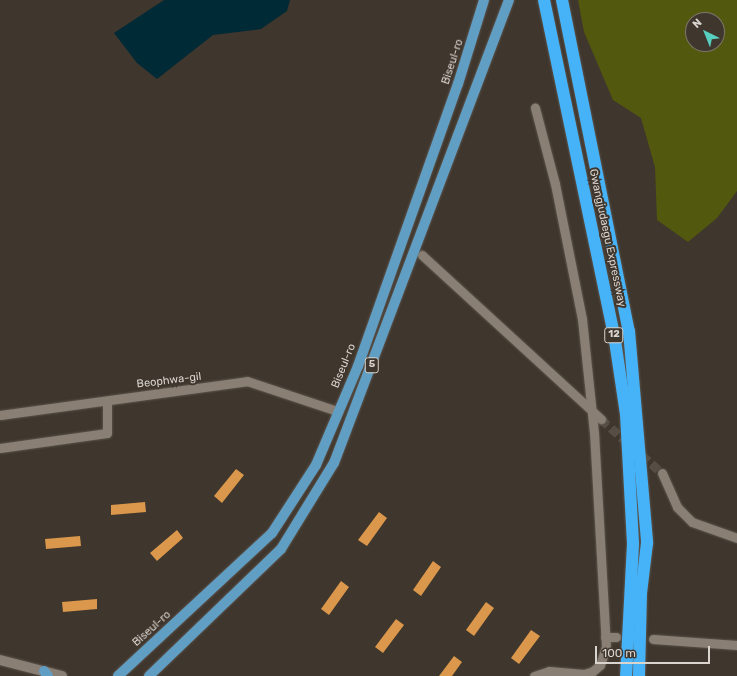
<!DOCTYPE html>
<html>
<head>
<meta charset="utf-8">
<style>
	body { margin:0 }
	#map { position:relative; width:737px; height:676px; overflow:hidden; background:#3f362d; font-family:Rubik,sans-serif }
	div>[style] { position:absolute }
	.green>* { inset:0; background:#52580d }
	.water>* { inset:0; background:#002a35 }
	.building>* { inset:0; background:#db984c }
	.minor-tunnel>* { height:9px; margin-top:-4.5px; transform-origin:0; background:repeating-linear-gradient(90deg,#564e45 0 9px,transparent 0 13.5px) }
	.roads { filter:drop-shadow(0 0 1px #5b544c) drop-shadow(0 0 1px #5b544c) }
	.minor>* { height:9px; margin:-4.5px; padding:0 4.5px; transform-origin:4.5px; border-radius:4.5px; background:#897f74 }
	.tertiary>* { height:10px; margin:-5px; padding:0 5px; transform-origin:5px; border-radius:5px; background:#897f74 }
	.primary>* { height:10px; margin:-5px; padding:0 5px; transform-origin:5px; border-radius:5px; background:#619ec4 }
	.motorway>* { height:12px; margin:-6px; padding:0 6px; transform-origin:6px; border-radius:6px; background:#46b3f9 }
	span { translate:-50% -50%; white-space:nowrap; text-align:center; line-height:1.15; -webkit-text-stroke:4px #3f362d; paint-order:stroke }
	.shield-label span { padding:1px 3px; background:#3f362d; border:1px solid; border-radius:3px; -webkit-text-stroke-width:0 }
	.shield-label { font-size:10px; color:#d9d4ce; font-weight:700 }
	.street-label { font-size:11px; color:#d9d4ce }
	.north { position:absolute; left:685px; top:12px; width:40px; height:40px; box-sizing:border-box; background:#3f362d; border:1px solid #7d756d; border-radius:50%; rotate:317deg; font-size:11px; font-weight:700; line-height:16px; text-align:center; color:#d9d4ce }
	.north::after { content:''; display:block; margin:auto; width:14px; height:18px; background:#58cebf; clip-path:polygon(50% 0,100% 100%,50% 72%,0 100%) }
	.scale { position:absolute; left:595px; top:646px; width:115px; height:18px; box-sizing:border-box; border:2px solid #d9d4ce; border-top:0; padding-left:5px; font-size:12px; line-height:14px; white-space:nowrap; color:#d9d4ce; -webkit-text-stroke:3px #3f362d; paint-order:stroke }
</style>
</head>
<body>
<div id="map">
	<div class="green">
		<i style="clip-path:polygon(evenodd,578px 0,737px 0,737px 191px,717px 218px,688px 242px,657px 220px,655px 167px,641px 118px,613px 100px,584px 32px,578px 0,693px 20px,717px 20px,717px 44px,693px 44px,693px 20px)"></i>
	</div>
	<div class="water">
		<i style="clip-path:polygon(164px 0,290px 0,287px 11px,261px 29px,213px 35px,157px 79px,137px 63px,114px 33px)"></i>
	</div>
	<div class="building">
		<i style="clip-path:polygon(236px 469px,244px 475px,222px 503px,214px 496px)"></i>
		<i style="clip-path:polygon(145px 502px,146px 512px,111px 515px,111px 505px)"></i>
		<i style="clip-path:polygon(379px 512px,387px 518px,367px 546px,358px 540px)"></i>
		<i style="clip-path:polygon(177px 530px,183px 538px,157px 561px,150px 553px)"></i>
		<i style="clip-path:polygon(80px 536px,81px 546px,46px 549px,45px 539px)"></i>
		<i style="clip-path:polygon(433px 561px,441px 567px,421px 596px,413px 590px)"></i>
		<i style="clip-path:polygon(341px 581px,349px 587px,329px 615px,321px 609px)"></i>
		<i style="clip-path:polygon(97px 599px,97px 609px,63px 612px,62px 602px)"></i>
		<i style="clip-path:polygon(486px 602px,494px 608px,474px 636px,466px 630px)"></i>
		<i style="clip-path:polygon(396px 619px,404px 625px,383px 653px,375px 647px)"></i>
		<i style="clip-path:polygon(531px 630px,540px 636px,519px 664px,511px 658px)"></i>
		<i style="clip-path:polygon(454px 656px,462px 662px,452px 676px,439px 676px)"></i>
	</div>
	<div class="minor-tunnel">
		<i style="left:601px;top:419px;width:81px;rotate:41.5deg"></i>
	</div>
	<div class="roads">
		<div class="minor">
			<i style="left:422px;top:255px;width:243px;rotate:42.5deg"></i>
			<i style="left:0;top:415px;width:249px;rotate:-7.8deg"></i>
			<i style="left:247px;top:381px;width:95px;rotate:18.4deg"></i>
			<i style="left:0;top:448px;width:108px;rotate:-8deg"></i>
			<i style="left:107px;top:433px;width:32px;rotate:-90deg"></i>
			<i style="left:662px;top:473px;width:37px;rotate:66deg"></i>
			<i style="left:677px;top:507px;width:21px;rotate:45deg"></i>
			<i style="left:692px;top:522px;width:48px;rotate:19.6deg"></i>
			<i style="left:605px;top:637px;width:11px"></i>
			<i style="left:653px;top:639px;width:84px;rotate:4.1deg"></i>
			<i style="left:534px;top:676px;width:16px;rotate:-18deg"></i>
			<i style="left:549px;top:671px;width:35px;rotate:5deg"></i>
			<i style="left:584px;top:674px;width:9px;rotate:-18deg"></i>
			<i style="left:593px;top:671px;width:9px;rotate:-41deg"></i>
			<i style="left:600px;top:665px;width:19px;rotate:-72deg"></i>
			<i style="left:606px;top:647px;width:214px;rotate:-93.2deg"></i>
			<i style="left:594px;top:433px;width:115px;rotate:-96deg"></i>
			<i style="left:582px;top:319px;width:138px;rotate:-101.3deg"></i>
			<i style="left:555px;top:184px;width:79px;rotate:-104.7deg"></i>
		</div>
		<div class="tertiary">
			<i style="left:0;top:660px;width:64px;rotate:14.5deg"></i>
		</div>
		<div class="primary">
			<i style="left:44px;top:671px;width:6px;rotate:51deg"></i>
			<i style="left:118px;top:676px;width:210px;rotate:-42.9deg"></i>
			<i style="left:272px;top:533px;width:81px;rotate:-57.1deg"></i>
			<i style="left:316px;top:465px;width:108px;rotate:-67deg"></i>
			<i style="left:358px;top:366px;width:299px;rotate:-70.5deg"></i>
			<i style="left:458px;top:84px;width:88px;rotate:-72.8deg"></i>
			<i style="left:149px;top:676px;width:183px;rotate:-43.9deg"></i>
			<i style="left:281px;top:549px;width:101px;rotate:-58.4deg"></i>
			<i style="left:334px;top:463px;width:495px;rotate:-69.3deg"></i>
		</div>
		<div class="motorway">
			<i style="left:544px;top:0;width:341px;rotate:78.2deg"></i>
			<i style="left:614px;top:334px;width:81px;rotate:81.5deg"></i>
			<i style="left:626px;top:414px;width:130px;rotate:86.9deg"></i>
			<i style="left:633px;top:544px;width:132px;rotate:93deg"></i>
			<i style="left:562px;top:0;width:338px;rotate:78.6deg"></i>
			<i style="left:629px;top:331px;width:213px;rotate:85.1deg"></i>
			<i style="left:647px;top:543px;width:50px;rotate:96.8deg"></i>
			<i style="left:641px;top:593px;width:83px;rotate:91.4deg"></i>
		</div>
	</div>
	<div class="shield-label">
		<span style="left:614px;top:335px">12</span>
		<span style="left:372px;top:365px">5</span>
	</div>
	<div class="street-label">
		<span style="left:453px;top:62px;rotate:-72deg">Biseul-ro</span>
		<span style="left:607px;top:238px;rotate:78deg">Gwangjudaegu Expressway</span>
		<span style="left:344px;top:366px;rotate:-68deg">Biseul-ro</span>
		<span style="left:169px;top:381px;rotate:-7deg">Beophwa-gil</span>
		<span style="left:152px;top:629px;rotate:-42deg">Biseul-ro</span>
	</div>
	<div class="north">N</div>
	<div class="scale">100 m</div>
</div>
</body>
</html>
